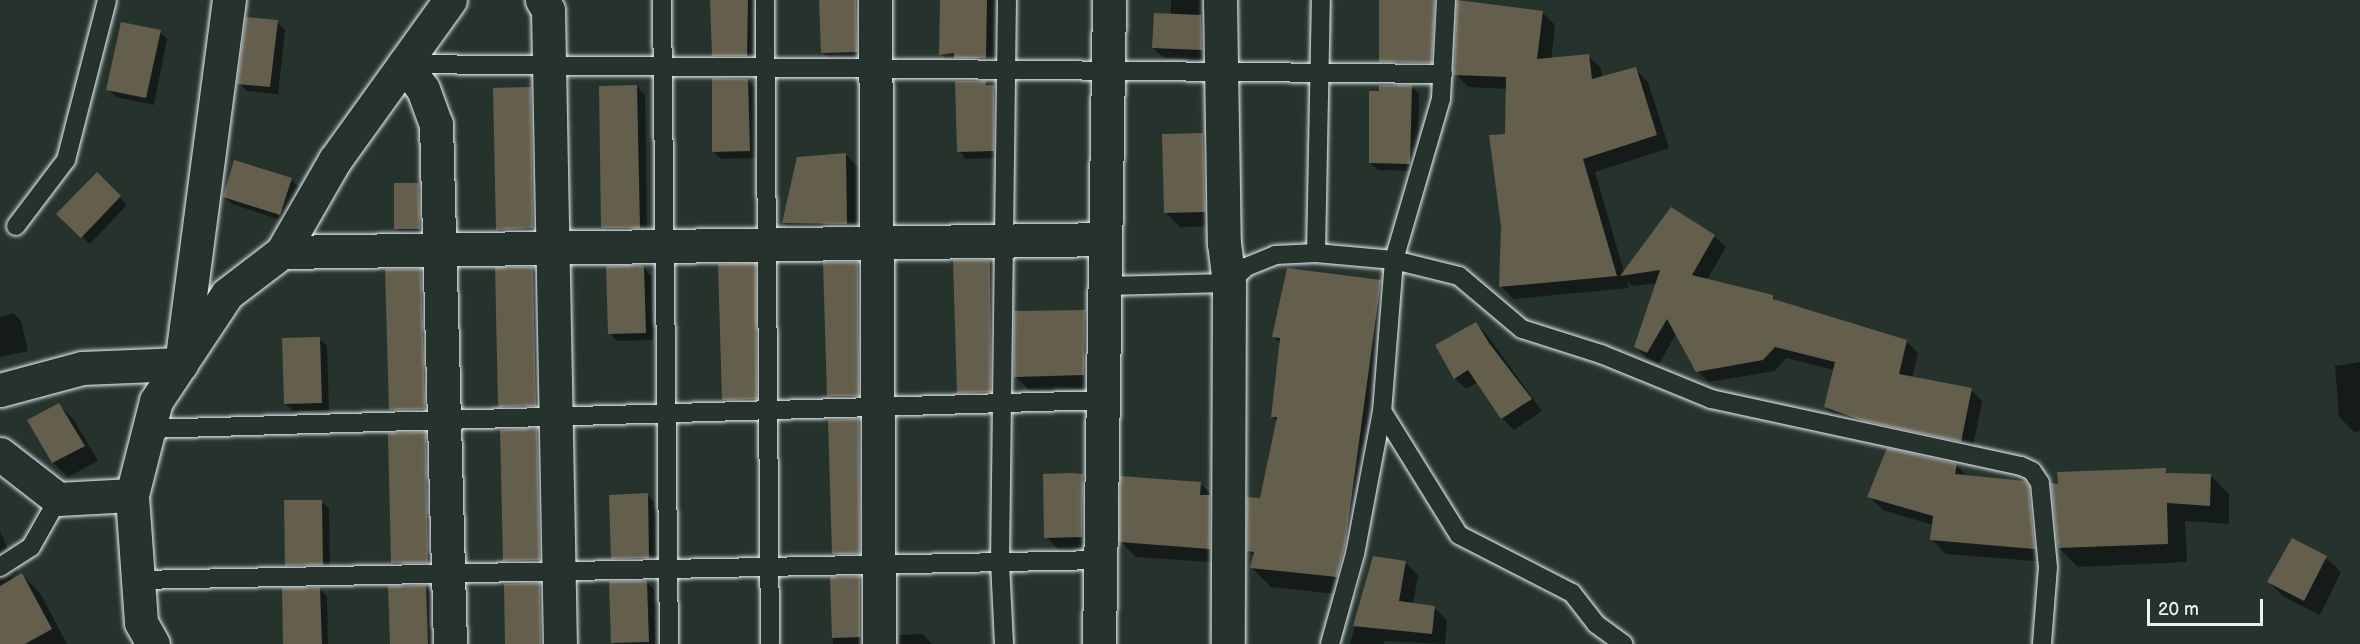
<!DOCTYPE html>
<html>
<head>
<meta charset="utf-8">
<style>
	body { margin:0 }
	#map { position:relative; width:2360px; height:644px; overflow:hidden; background:#26332d; font-family:"Balsamiq Sans",sans-serif }
	div>[style] { position:absolute }
	.shadow>* { inset:0; background:#0007 }
	.building>* { inset:0; background:#645e4d }
	.roads { filter:drop-shadow(0 0 2px #e8f1f8) drop-shadow(0 0 2px #e8f1f8) }
	.service>* { height:18px; margin:-9px; padding:0 9px; transform-origin:9px; border-radius:9px; background:#26332d }
	.minor>* { height:33px; margin:-16.5px; padding:0 16.5px; transform-origin:16.5px; border-radius:16.5px; background:#26332d }
	span { translate:-50% -50%; white-space:nowrap; text-align:center; line-height:1.15; -webkit-text-stroke:5px #26332d; paint-order:stroke }
	.scale { position:absolute; left:2147px; top:599px; width:116px; height:27px; box-sizing:border-box; border:3px solid #e8f1f8; border-top:0; padding-left:8px; font-size:18px; line-height:21px; white-space:nowrap; color:#e8f1f8; -webkit-text-stroke:4px #26332d; paint-order:stroke }
</style>
</head>
<body>
<div id="map">
	<div class="shadow">
		<i style="clip-path:polygon(712px 0,755px 0,754px 63px,721px 63px,713px 55px)"></i>
		<i style="clip-path:polygon(822px 0,864px 0,864px 59px,830px 60px,822px 52px)"></i>
		<i style="clip-path:polygon(941px 0,1001px 0,1000px 73px,956px 69px,941px 54px)"></i>
		<i style="clip-path:polygon(1171px 0,1216px 0,1212px 61px,1164px 58px,1153px 48px,1171px 15px)"></i>
		<i style="clip-path:polygon(1381px 0,1436px 0,1442px 6px,1439px 70px,1388px 69px,1380px 62px)"></i>
		<i style="clip-path:polygon(1542px 12px,1555px 25px,1551px 60px,1588px 56px,1601px 68px,1602px 78px,1635px 69px,1648px 82px,1669px 148px,1595px 172px,1624px 272px,1714px 236px,1726px 247px,1707px 280px,1772px 296px,1779px 303px,1907px 342px,1918px 353px,1912px 378px,1971px 390px,1982px 401px,1972px 452px,1837px 419px,1825px 407px,1834px 370px,1786px 358px,1775px 371px,1709px 382px,1697px 371px,1676px 334px,1659px 364px,1648px 359px,1636px 347px,1657px 283px,1632px 286px,1627px 281px,1629px 288px,1514px 299px,1501px 286px,1507px 89px,1468px 87px,1456px 74px)"></i>
		<i style="clip-path:polygon(277px 22px,285px 30px,278px 94px,247px 91px,239px 83px)"></i>
		<i style="clip-path:polygon(160px 32px,167px 39px,154px 105px,116px 97px,108px 89px)"></i>
		<i style="clip-path:polygon(747px 80px,755px 88px,757px 158px,721px 159px,713px 151px,712px 88px)"></i>
		<i style="clip-path:polygon(985px 82px,1001px 94px,1001px 158px,966px 159px,959px 151px)"></i>
		<i style="clip-path:polygon(1411px 86px,1419px 94px,1418px 171px,1378px 170px,1370px 163px)"></i>
		<i style="clip-path:polygon(637px 87px,645px 95px,647px 235px,610px 234px,603px 226px)"></i>
		<i style="clip-path:polygon(530px 89px,538px 96px,539px 235px,505px 237px,497px 229px)"></i>
		<i style="clip-path:polygon(1203px 135px,1218px 150px,1219px 226px,1180px 227px,1165px 212px)"></i>
		<i style="clip-path:polygon(846px 155px,861px 170px,862px 239px,798px 238px,783px 223px)"></i>
		<i style="clip-path:polygon(97px 174px,127px 205px,90px 244px,58px 214px)"></i>
		<i style="clip-path:polygon(291px 180px,299px 187px,287px 222px,232px 204px,224px 196px)"></i>
		<i style="clip-path:polygon(418px 185px,426px 192px,427px 236px,403px 236px,396px 228px)"></i>
		<i style="clip-path:polygon(990px 261px,997px 269px,998px 399px,966px 400px,959px 393px)"></i>
		<i style="clip-path:polygon(857px 263px,865px 271px,866px 403px,836px 404px,829px 396px,825px 264px)"></i>
		<i style="clip-path:polygon(755px 265px,763px 272px,764px 406px,731px 407px,723px 400px)"></i>
		<i style="clip-path:polygon(532px 268px,540px 276px,543px 413px,508px 414px,501px 406px)"></i>
		<i style="clip-path:polygon(644px 268px,651px 276px,653px 340px,617px 341px,610px 333px)"></i>
		<i style="clip-path:polygon(421px 270px,428px 278px,432px 416px,399px 417px,391px 410px)"></i>
		<i style="clip-path:polygon(1380px 282px,1399px 301px,1364px 565px,1356px 596px,1271px 587px,1252px 568px,1254px 556px,1249px 551px,1277px 421px,1272px 416px,1280px 343px,1273px 336px)"></i>
		<i style="clip-path:polygon(1085px 311px,1100px 326px,1099px 389px,1030px 391px,1015px 376px)"></i>
		<i style="clip-path:polygon(13px 313px,21px 321px,28px 351px,0 357px,0 317px)"></i>
		<i style="clip-path:polygon(1476px 324px,1487px 335px,1542px 411px,1514px 430px,1502px 418px,1478px 382px,1466px 389px,1455px 378px)"></i>
		<i style="clip-path:polygon(319px 339px,327px 346px,329px 410px,293px 411px,285px 403px)"></i>
		<i style="clip-path:polygon(2360px 362px,2360px 431px,2354px 432px,2339px 417px,2335px 366px)"></i>
		<i style="clip-path:polygon(59px 405px,74px 420px,98px 461px,68px 477px,53px 462px)"></i>
		<i style="clip-path:polygon(858px 420px,866px 428px,867px 561px,841px 561px,833px 554px)"></i>
		<i style="clip-path:polygon(537px 430px,544px 438px,547px 567px,512px 568px,504px 560px)"></i>
		<i style="clip-path:polygon(425px 433px,433px 441px,435px 570px,400px 571px,392px 563px)"></i>
		<i style="clip-path:polygon(1956px 465px,1967px 476px,2024px 482px,2039px 496px,2048px 562px,1946px 554px,1932px 540px,1933px 525px,1883px 510px,1869px 496px)"></i>
		<i style="clip-path:polygon(2165px 470px,2169px 474px,2210px 475px,2229px 494px,2229px 524px,2185px 521px,2187px 562px,2078px 567px,2059px 548px)"></i>
		<i style="clip-path:polygon(1082px 475px,1097px 490px,1096px 552px,1061px 552px,1046px 537px)"></i>
		<i style="clip-path:polygon(1200px 483px,1215px 498px,1224px 563px,1136px 557px,1121px 542px)"></i>
		<i style="clip-path:polygon(647px 495px,655px 502px,656px 565px,620px 566px,612px 558px)"></i>
		<i style="clip-path:polygon(321px 501px,329px 509px,330px 572px,294px 573px,287px 565px)"></i>
		<i style="clip-path:polygon(0 531px,18px 572px,11px 578px,13px 580px,22px 575px,40px 593px,67px 644px,0 644px)"></i>
		<i style="clip-path:polygon(2293px 540px,2326px 558px,2341px 572px,2320px 615px,2284px 597px,2269px 582px)"></i>
		<i style="clip-path:polygon(1374px 558px,1405px 562px,1418px 575px,1413px 604px,1434px 607px,1447px 620px,1445px 644px,1384px 641px,1384px 644px,1350px 644px)"></i>
		<i style="clip-path:polygon(832px 578px,859px 578px,869px 587px,871px 644px,833px 644px)"></i>
		<i style="clip-path:polygon(647px 582px,654px 590px,655px 644px,614px 644px)"></i>
		<i style="clip-path:polygon(539px 584px,547px 592px,549px 644px,507px 644px)"></i>
		<i style="clip-path:polygon(426px 587px,433px 594px,435px 644px,391px 644px)"></i>
		<i style="clip-path:polygon(320px 589px,327px 597px,328px 644px,284px 644px)"></i>
		<i style="clip-path:polygon(923px 634px,932px 644px,898px 644px,899px 635px)"></i>
	</div>
	<div class="building">
		<i style="clip-path:polygon(710px 0,748px 0,747px 56px,712px 56px)"></i>
		<i style="clip-path:polygon(819px 0,856px 0,857px 52px,821px 53px)"></i>
		<i style="clip-path:polygon(940px 0,987px 0,986px 58px,954px 58px,954px 53px,939px 55px)"></i>
		<i style="clip-path:polygon(1379px 0,1435px 0,1432px 63px,1379px 62px)"></i>
		<i style="clip-path:polygon(1457px 0,1543px 11px,1537px 59px,1589px 54px,1592px 79px,1636px 67px,1657px 135px,1583px 159px,1617px 276px,1499px 287px,1501px 226px,1489px 135px,1505px 134px,1506px 77px,1454px 75px)"></i>
		<i style="clip-path:polygon(1154px 13px,1201px 15px,1202px 50px,1152px 48px)"></i>
		<i style="clip-path:polygon(246px 17px,278px 20px,270px 87px,237px 84px)"></i>
		<i style="clip-path:polygon(121px 22px,161px 30px,146px 98px,106px 90px)"></i>
		<i style="clip-path:polygon(712px 78px,748px 79px,750px 151px,712px 152px)"></i>
		<i style="clip-path:polygon(955px 81px,986px 81px,986px 85px,994px 85px,994px 151px,957px 152px)"></i>
		<i style="clip-path:polygon(637px 85px,640px 228px,605px 228px,601px 227px,599px 86px)"></i>
		<i style="clip-path:polygon(1379px 85px,1412px 85px,1410px 164px,1369px 163px,1369px 91px,1379px 91px)"></i>
		<i style="clip-path:polygon(531px 87px,533px 228px,496px 230px,493px 88px)"></i>
		<i style="clip-path:polygon(1203px 133px,1205px 212px,1164px 213px,1162px 134px)"></i>
		<i style="clip-path:polygon(846px 153px,847px 224px,782px 223px,797px 157px)"></i>
		<i style="clip-path:polygon(234px 160px,292px 178px,280px 215px,223px 197px)"></i>
		<i style="clip-path:polygon(97px 172px,121px 196px,81px 238px,56px 214px)"></i>
		<i style="clip-path:polygon(394px 183px,419px 183px,420px 229px,394px 229px)"></i>
		<i style="clip-path:polygon(1671px 207px,1715px 235px,1692px 275px,1773px 295px,1773px 299px,1907px 340px,1899px 374px,1972px 388px,1961px 442px,1864px 421px,1824px 407px,1835px 362px,1775px 347px,1763px 360px,1696px 372px,1667px 319px,1647px 353px,1634px 347px,1660px 270px,1620px 276px)"></i>
		<i style="clip-path:polygon(953px 260px,990px 260px,991px 392px,957px 393px)"></i>
		<i style="clip-path:polygon(823px 262px,858px 262px,859px 396px,827px 396px)"></i>
		<i style="clip-path:polygon(756px 263px,757px 399px,722px 400px,718px 264px)"></i>
		<i style="clip-path:polygon(641px 265px,644px 267px,646px 333px,608px 334px,606px 266px)"></i>
		<i style="clip-path:polygon(495px 267px,533px 267px,536px 406px,499px 407px,498px 403px)"></i>
		<i style="clip-path:polygon(1287px 268px,1381px 280px,1345px 545px,1337px 577px,1250px 568px,1254px 552px,1247px 551px,1247px 497px,1260px 498px,1277px 417px,1271px 417px,1280px 338px,1272px 337px)"></i>
		<i style="clip-path:polygon(385px 269px,421px 269px,425px 409px,389px 410px)"></i>
		<i style="clip-path:polygon(1085px 310px,1084px 375px,1014px 377px,1014px 311px)"></i>
		<i style="clip-path:polygon(1476px 322px,1489px 343px,1532px 399px,1501px 419px,1468px 370px,1454px 379px,1435px 345px)"></i>
		<i style="clip-path:polygon(320px 337px,322px 403px,284px 404px,282px 338px)"></i>
		<i style="clip-path:polygon(59px 403px,85px 446px,52px 463px,27px 420px)"></i>
		<i style="clip-path:polygon(859px 419px,860px 554px,832px 554px,828px 420px)"></i>
		<i style="clip-path:polygon(537px 428px,540px 560px,503px 561px,500px 430px)"></i>
		<i style="clip-path:polygon(426px 432px,428px 563px,391px 563px,388px 433px)"></i>
		<i style="clip-path:polygon(1887px 448px,1957px 464px,1955px 474px,2025px 481px,2029px 487px,2035px 549px,1930px 540px,1933px 516px,1867px 497px)"></i>
		<i style="clip-path:polygon(2166px 468px,2166px 473px,2211px 474px,2210px 506px,2167px 503px,2168px 544px,2058px 548px,2051px 483px,2058px 484px,2057px 472px)"></i>
		<i style="clip-path:polygon(1071px 473px,1083px 474px,1082px 537px,1044px 538px,1043px 474px)"></i>
		<i style="clip-path:polygon(1120px 476px,1201px 482px,1200px 495px,1210px 495px,1210px 549px,1119px 542px)"></i>
		<i style="clip-path:polygon(648px 493px,649px 558px,611px 559px,609px 495px)"></i>
		<i style="clip-path:polygon(284px 500px,322px 500px,323px 565px,285px 566px)"></i>
		<i style="clip-path:polygon(2292px 538px,2327px 556px,2304px 601px,2267px 582px)"></i>
		<i style="clip-path:polygon(1373px 556px,1406px 561px,1399px 601px,1435px 606px,1432px 634px,1353px 626px)"></i>
		<i style="clip-path:polygon(22px 573px,52px 629px,25px 644px,0 644px,0 586px)"></i>
		<i style="clip-path:polygon(860px 576px,860px 637px,832px 638px,830px 577px)"></i>
		<i style="clip-path:polygon(609px 581px,647px 581px,649px 642px,611px 643px)"></i>
		<i style="clip-path:polygon(540px 583px,541px 644px,505px 644px,504px 584px)"></i>
		<i style="clip-path:polygon(426px 585px,428px 644px,390px 644px,388px 586px)"></i>
		<i style="clip-path:polygon(320px 587px,322px 644px,283px 644px,282px 588px)"></i>
	</div>
	<div class="roads">
		<div class="service">
			<i style="left:662px;top:0;width:644px;rotate:89.38deg"></i>
			<i style="left:765px;top:0;width:644px;rotate:89.56deg"></i>
			<i style="left:1446px;top:0;width:99px;rotate:92.9deg"></i>
			<i style="left:1441px;top:99px;width:168px;rotate:106.3deg"></i>
			<i style="left:1394px;top:260px;width:151px;rotate:94.5deg"></i>
			<i style="left:1382px;top:411px;width:146px;rotate:58.2deg"></i>
			<i style="left:1459px;top:535px;width:127px;rotate:27.2deg"></i>
			<i style="left:1572px;top:593px;width:39px;rotate:52deg"></i>
			<i style="left:1596px;top:624px;width:34px;rotate:36deg"></i>
			<i style="left:404px;top:64px;width:1039px;rotate:0.55deg"></i>
			<i style="left:16px;top:226px;width:83px;rotate:-52.9deg"></i>
			<i style="left:66px;top:160px;width:165px;rotate:-75.6deg"></i>
			<i style="left:1316px;top:253px;width:253px;rotate:-88.9deg"></i>
			<i style="left:1105px;top:286px;width:124px;rotate:-1.4deg"></i>
			<i style="left:1229px;top:283px;width:23px;rotate:-43deg"></i>
			<i style="left:1246px;top:267px;width:31px;rotate:-22deg"></i>
			<i style="left:1275px;top:255px;width:41px;rotate:-2.8deg"></i>
			<i style="left:1316px;top:253px;width:78px;rotate:5.1deg"></i>
			<i style="left:1394px;top:260px;width:67px;rotate:13.8deg"></i>
			<i style="left:1459px;top:276px;width:82px;rotate:40.1deg"></i>
			<i style="left:1522px;top:329px;width:83px;rotate:17.6deg"></i>
			<i style="left:1601px;top:354px;width:119px;rotate:22.2deg"></i>
			<i style="left:1711px;top:399px;width:317px;rotate:12.2deg"></i>
			<i style="left:2021px;top:466px;width:12px;rotate:24deg"></i>
			<i style="left:2032px;top:471px;width:14px;rotate:56deg"></i>
			<i style="left:2040px;top:483px;width:84px;rotate:84.6deg"></i>
			<i style="left:2048px;top:567px;width:77px;rotate:94.5deg"></i>
			<i style="left:149px;top:429px;width:954px;rotate:-1.74deg"></i>
			<i style="left:0;top:567px;width:37px;rotate:-33deg"></i>
			<i style="left:31px;top:547px;width:55px;rotate:-60.6deg"></i>
			<i style="left:138px;top:580px;width:962px;rotate:-1.19deg"></i>
			<i style="left:1004px;top:644px;width:82px;rotate:-92.8deg"></i>
			<i style="left:1000px;top:562px;width:562px;rotate:-89.29deg"></i>
			<i style="left:1330px;top:644px;width:93px;rotate:-74.5deg"></i>
			<i style="left:1355px;top:554px;width:146px;rotate:-79.3deg"></i>
		</div>
		<div class="minor">
			<i style="left:542px;top:0;width:12px;rotate:59deg"></i>
			<i style="left:548px;top:10px;width:634px;rotate:88.92deg"></i>
			<i style="left:875px;top:0;width:644px;rotate:89.64deg"></i>
			<i style="left:1220px;top:0;width:243px;rotate:89.1deg"></i>
			<i style="left:1224px;top:243px;width:40px;rotate:82.9deg"></i>
			<i style="left:1229px;top:283px;width:361px;rotate:90.2deg"></i>
			<i style="left:404px;top:64px;width:31px;rotate:53deg"></i>
			<i style="left:423px;top:89px;width:37px;rotate:70deg"></i>
			<i style="left:436px;top:124px;width:520px;rotate:88.46deg"></i>
			<i style="left:282px;top:252px;width:823px;rotate:-0.9deg"></i>
			<i style="left:0;top:390px;width:85px;rotate:-15deg"></i>
			<i style="left:82px;top:368px;width:99px;rotate:-2.3deg"></i>
			<i style="left:181px;top:364px;width:367px;rotate:-82.5deg"></i>
			<i style="left:0;top:454px;width:73px;rotate:37.8deg"></i>
			<i style="left:58px;top:499px;width:74px;rotate:-3.1deg"></i>
			<i style="left:153px;top:644px;width:25px;rotate:-119deg"></i>
			<i style="left:141px;top:622px;width:127px;rotate:-94.1deg"></i>
			<i style="left:132px;top:495px;width:97px;rotate:-75.7deg"></i>
			<i style="left:156px;top:401px;width:128px;rotate:-56.4deg"></i>
			<i style="left:227px;top:294px;width:69px;rotate:-37.4deg"></i>
			<i style="left:282px;top:252px;width:106px;rotate:-60.1deg"></i>
			<i style="left:335px;top:160px;width:197px;rotate:-54.3deg"></i>
			<i style="left:1099px;top:644px;width:644px;rotate:-89.11deg"></i>
		</div>
	</div>
	<div class="scale">20 m</div>
</div>
</body>
</html>
